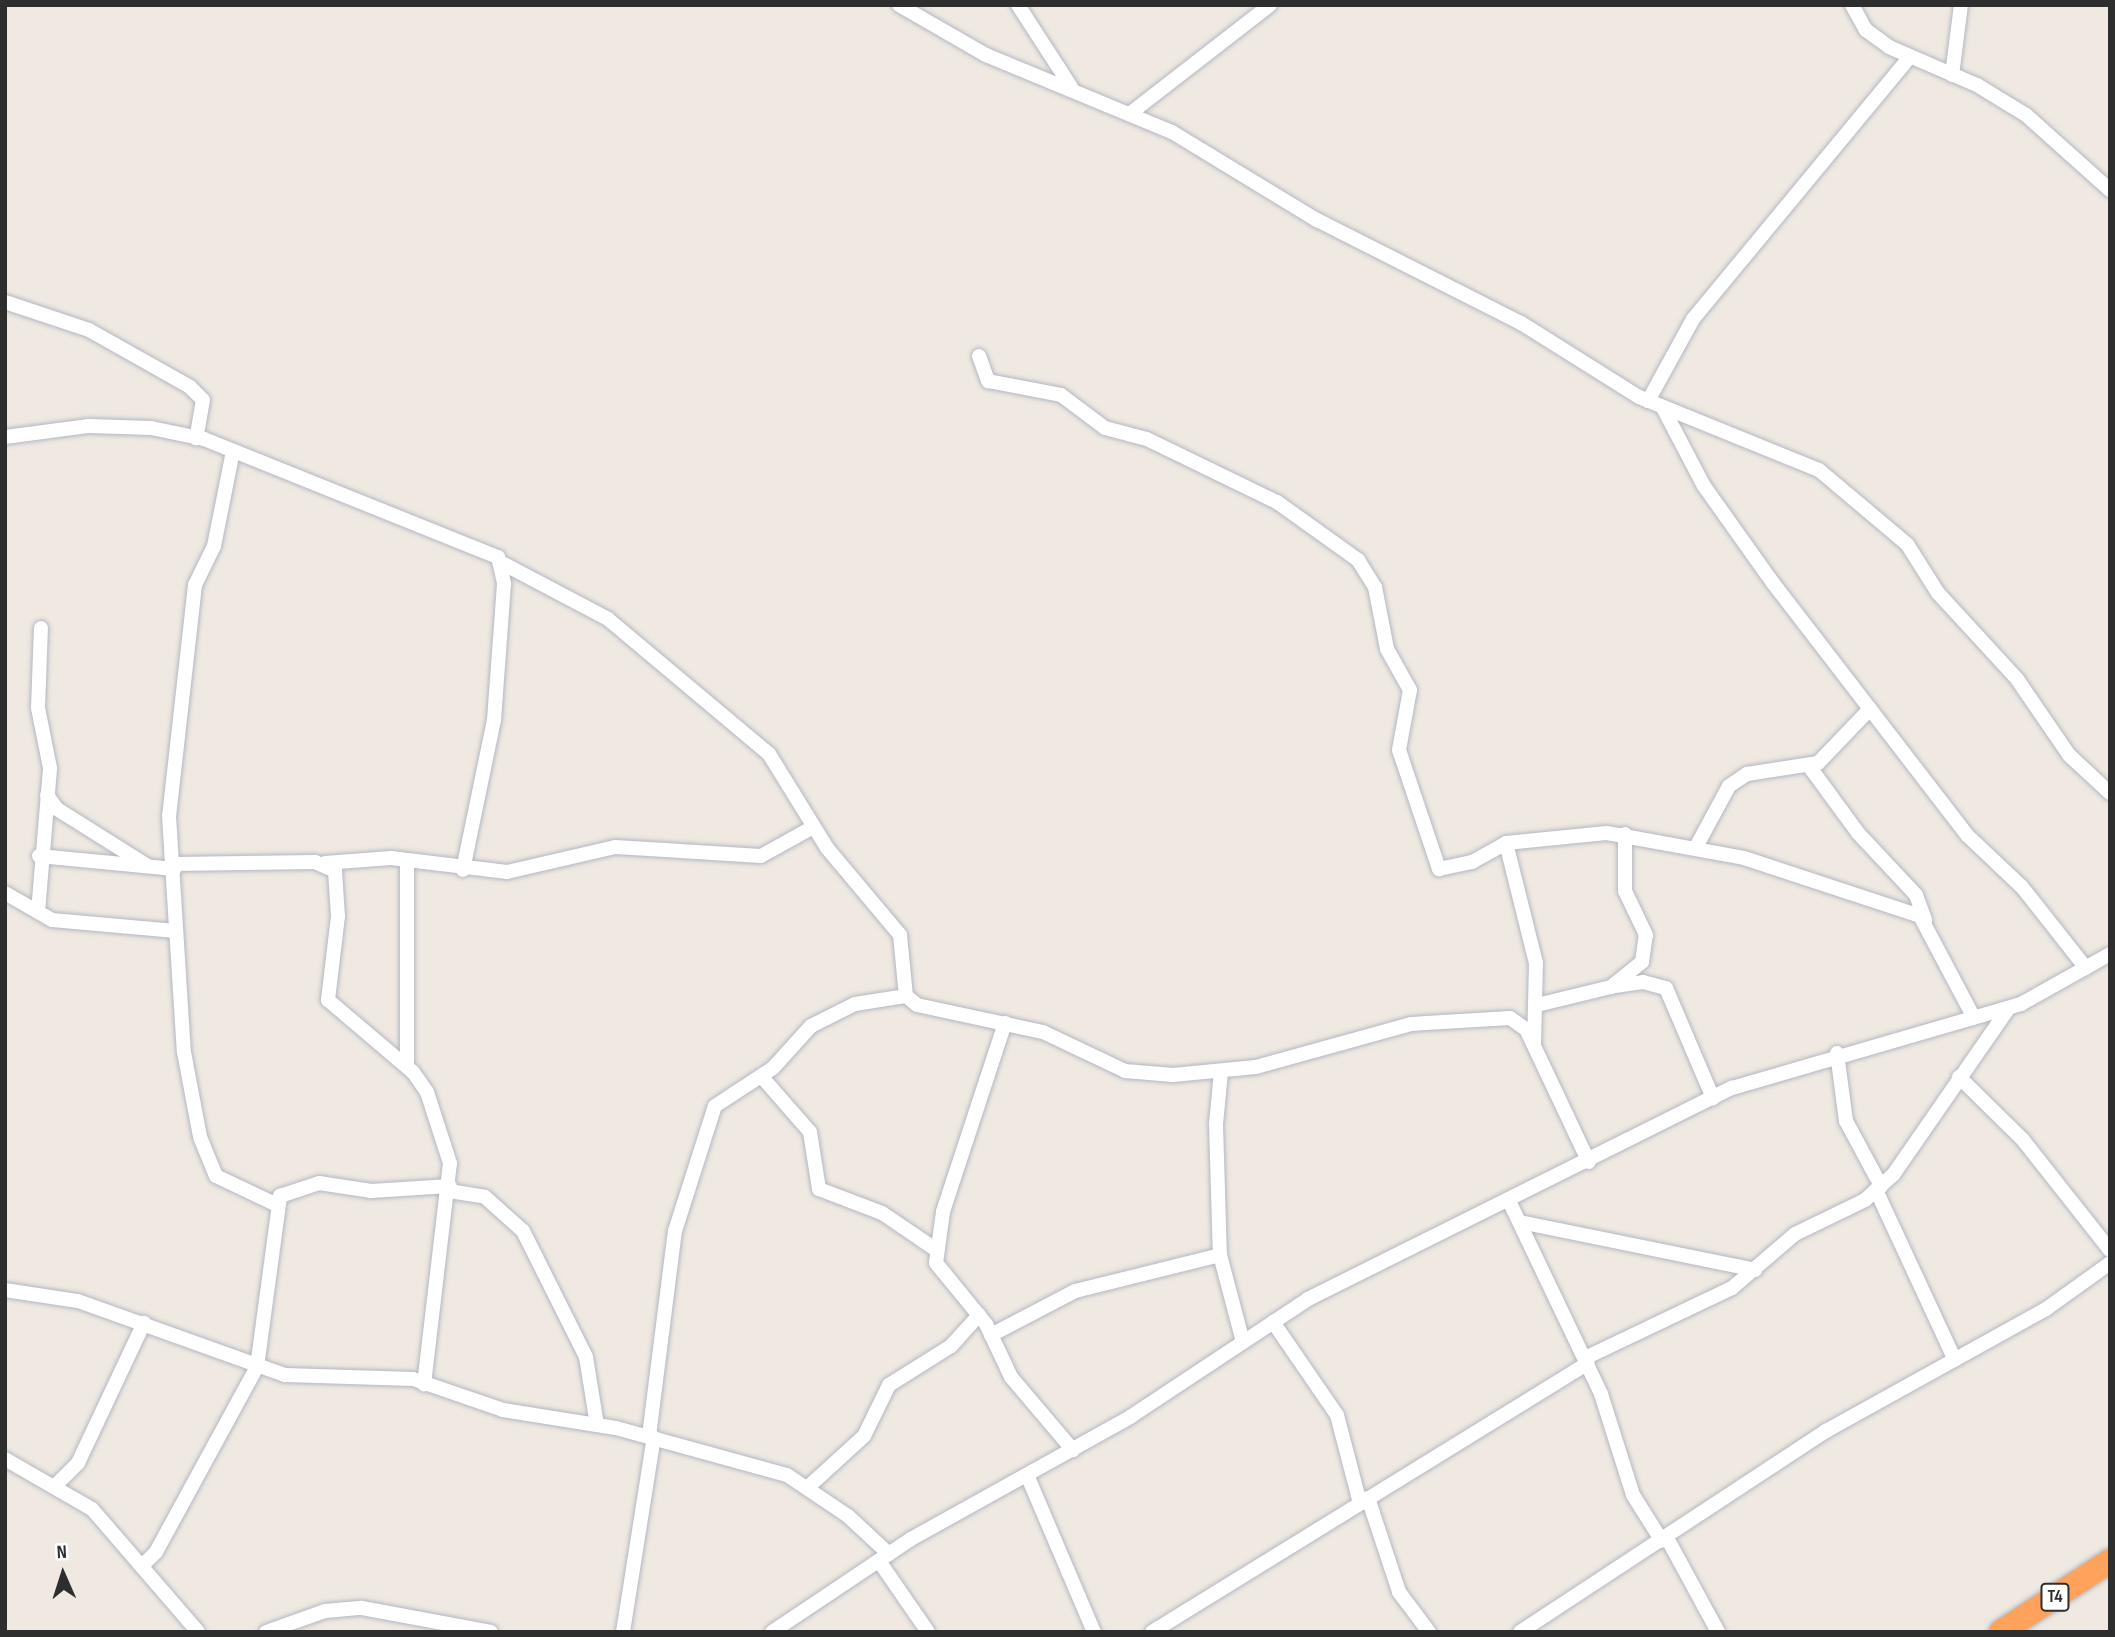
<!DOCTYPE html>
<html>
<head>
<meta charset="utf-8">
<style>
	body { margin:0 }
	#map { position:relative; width:2115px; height:1637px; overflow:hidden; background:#efe9e1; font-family:"Sofia Sans Condensed",sans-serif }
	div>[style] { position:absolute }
	.roads { filter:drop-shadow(0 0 2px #b4b7c1) drop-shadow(0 0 2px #b4b7c1) }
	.street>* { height:14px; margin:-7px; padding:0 7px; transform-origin:7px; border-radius:7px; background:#fff }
	.highway>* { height:24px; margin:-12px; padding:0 12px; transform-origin:12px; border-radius:12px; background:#ffa35c }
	span { translate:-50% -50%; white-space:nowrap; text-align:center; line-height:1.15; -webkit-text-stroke:7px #fff; paint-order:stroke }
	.shield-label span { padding:2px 5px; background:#fff; border:2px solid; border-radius:5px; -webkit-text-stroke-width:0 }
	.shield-label { font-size:18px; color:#2e2e2e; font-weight:700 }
	.frame { position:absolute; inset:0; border:7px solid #2e2e2e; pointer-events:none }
	.north { position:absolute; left:28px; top:1539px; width:70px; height:70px; -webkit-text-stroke:5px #fff; paint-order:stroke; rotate:357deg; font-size:19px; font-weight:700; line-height:28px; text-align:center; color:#2e2e2e }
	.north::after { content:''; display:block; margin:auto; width:24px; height:32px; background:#2e2e2e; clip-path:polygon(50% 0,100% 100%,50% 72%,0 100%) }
</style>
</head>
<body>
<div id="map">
	<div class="roads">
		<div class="street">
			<i style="left:899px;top:5px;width:100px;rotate:29.9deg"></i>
			<i style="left:986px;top:55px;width:201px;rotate:22.5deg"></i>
			<i style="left:1172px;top:132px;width:170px;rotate:31.3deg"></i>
			<i style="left:1317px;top:220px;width:229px;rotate:26.8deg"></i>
			<i style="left:1521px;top:323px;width:139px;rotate:32.1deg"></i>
			<i style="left:1639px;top:397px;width:194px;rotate:22.1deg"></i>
			<i style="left:1819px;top:470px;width:115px;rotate:40.1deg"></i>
			<i style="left:1907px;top:544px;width:58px;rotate:57.7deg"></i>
			<i style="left:1938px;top:593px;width:117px;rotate:47.4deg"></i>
			<i style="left:2017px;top:679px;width:92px;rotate:55.6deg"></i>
			<i style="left:2069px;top:755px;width:56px;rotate:42.8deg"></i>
			<i style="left:1018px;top:5px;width:98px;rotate:57.1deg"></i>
			<i style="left:1852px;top:5px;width:29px;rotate:61deg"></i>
			<i style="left:1866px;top:30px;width:29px;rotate:36deg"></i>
			<i style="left:1889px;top:47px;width:96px;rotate:23.4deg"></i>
			<i style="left:1977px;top:85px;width:57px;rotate:31.5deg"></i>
			<i style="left:2026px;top:115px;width:113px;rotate:41.8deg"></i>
			<i style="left:1952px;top:75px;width:71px;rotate:-82.7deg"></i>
			<i style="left:1132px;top:112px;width:175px;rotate:-37.8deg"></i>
			<i style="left:5px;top:302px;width:89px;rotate:18.4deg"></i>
			<i style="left:89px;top:330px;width:116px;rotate:29.4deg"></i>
			<i style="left:190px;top:387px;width:18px;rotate:45deg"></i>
			<i style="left:203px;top:400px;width:39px;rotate:100deg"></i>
			<i style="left:979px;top:356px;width:27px;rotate:70deg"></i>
			<i style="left:988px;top:381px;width:74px;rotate:10.9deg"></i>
			<i style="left:1061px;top:395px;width:55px;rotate:36.9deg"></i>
			<i style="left:1105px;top:428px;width:43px;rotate:14.7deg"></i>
			<i style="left:1147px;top:439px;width:144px;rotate:25.9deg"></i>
			<i style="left:1277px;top:502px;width:100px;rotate:35.6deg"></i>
			<i style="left:1358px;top:560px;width:32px;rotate:58deg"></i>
			<i style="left:1375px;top:587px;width:63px;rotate:79deg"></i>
			<i style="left:1387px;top:649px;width:47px;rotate:60.7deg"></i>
			<i style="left:1410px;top:690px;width:61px;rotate:100.4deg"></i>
			<i style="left:1399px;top:750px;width:126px;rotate:71.4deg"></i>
			<i style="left:1439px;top:869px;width:34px;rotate:-12deg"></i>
			<i style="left:1472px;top:862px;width:39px;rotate:-29deg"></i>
			<i style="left:1506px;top:843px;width:101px;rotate:-5.7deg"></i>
			<i style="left:1607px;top:833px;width:139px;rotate:10.3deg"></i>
			<i style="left:1744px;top:858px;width:185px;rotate:18.2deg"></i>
			<i style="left:1920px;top:916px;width:115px;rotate:62.1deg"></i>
			<i style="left:1648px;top:401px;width:94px;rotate:-61.2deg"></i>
			<i style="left:1693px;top:319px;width:340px;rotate:-50.4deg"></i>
			<i style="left:1663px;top:408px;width:88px;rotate:62.3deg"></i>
			<i style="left:1704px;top:486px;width:119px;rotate:54.6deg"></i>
			<i style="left:1773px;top:583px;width:319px;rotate:52.4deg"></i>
			<i style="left:1968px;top:836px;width:74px;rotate:43.4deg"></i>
			<i style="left:2022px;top:887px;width:103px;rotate:51.7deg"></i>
			<i style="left:5px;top:437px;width:85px;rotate:-7.5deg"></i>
			<i style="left:89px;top:426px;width:62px;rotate:1.8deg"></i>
			<i style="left:151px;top:428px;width:54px;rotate:11.7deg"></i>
			<i style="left:204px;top:439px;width:317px;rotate:21.9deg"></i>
			<i style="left:498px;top:557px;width:28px;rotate:77deg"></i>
			<i style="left:504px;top:584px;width:136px;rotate:94.2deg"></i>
			<i style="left:494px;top:720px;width:153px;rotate:101.7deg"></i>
			<i style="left:233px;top:451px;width:97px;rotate:101.3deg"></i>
			<i style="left:214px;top:546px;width:43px;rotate:116deg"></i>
			<i style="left:195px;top:585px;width:232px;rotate:96.4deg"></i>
			<i style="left:169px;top:816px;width:236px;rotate:86.4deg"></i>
			<i style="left:184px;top:1052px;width:86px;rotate:79.3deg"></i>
			<i style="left:200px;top:1137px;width:42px;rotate:67.7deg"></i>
			<i style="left:216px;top:1176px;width:68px;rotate:25.4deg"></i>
			<i style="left:502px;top:563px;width:120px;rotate:27.8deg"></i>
			<i style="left:608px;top:619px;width:210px;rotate:40deg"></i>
			<i style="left:769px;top:754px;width:110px;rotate:58.3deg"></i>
			<i style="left:827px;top:848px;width:114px;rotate:50deg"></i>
			<i style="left:900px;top:935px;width:61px;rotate:84.4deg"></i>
			<i style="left:906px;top:996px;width:14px;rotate:39deg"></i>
			<i style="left:917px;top:1005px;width:129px;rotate:12.1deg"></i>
			<i style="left:1043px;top:1032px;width:91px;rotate:25.4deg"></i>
			<i style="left:1125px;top:1071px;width:48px;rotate:4.8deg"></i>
			<i style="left:1173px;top:1075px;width:83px;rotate:-5.5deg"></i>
			<i style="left:1256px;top:1067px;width:161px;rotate:-15.5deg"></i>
			<i style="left:1411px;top:1024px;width:99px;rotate:-3.5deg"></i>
			<i style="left:1510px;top:1018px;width:19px;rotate:35deg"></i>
			<i style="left:1526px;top:1029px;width:147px;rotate:64.7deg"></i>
			<i style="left:1809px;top:766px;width:83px;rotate:53.8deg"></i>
			<i style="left:1858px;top:833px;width:85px;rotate:46.9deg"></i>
			<i style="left:1916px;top:895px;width:27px;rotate:70deg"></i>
			<i style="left:47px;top:795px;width:17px;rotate:54deg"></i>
			<i style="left:57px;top:809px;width:107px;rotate:32.1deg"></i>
			<i style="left:1506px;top:843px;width:124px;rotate:76deg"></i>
			<i style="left:1536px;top:963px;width:81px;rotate:91.4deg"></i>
			<i style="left:1696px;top:847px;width:69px;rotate:-61.6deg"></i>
			<i style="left:1729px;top:786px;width:22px;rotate:-34deg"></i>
			<i style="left:1747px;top:774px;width:72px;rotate:-8.8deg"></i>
			<i style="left:1818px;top:763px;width:75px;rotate:-46.1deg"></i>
			<i style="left:39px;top:856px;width:136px;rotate:5.5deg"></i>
			<i style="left:407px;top:862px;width:204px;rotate:90deg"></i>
			<i style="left:325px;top:863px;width:66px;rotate:-4.3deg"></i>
			<i style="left:391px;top:858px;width:117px;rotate:6.9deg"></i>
			<i style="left:507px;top:872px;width:111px;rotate:-13deg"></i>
			<i style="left:615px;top:847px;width:146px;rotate:3.5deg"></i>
			<i style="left:761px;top:856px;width:60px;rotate:-29.1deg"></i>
			<i style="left:174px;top:864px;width:141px;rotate:-0.8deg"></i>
			<i style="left:315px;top:862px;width:22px;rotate:24deg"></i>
			<i style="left:335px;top:871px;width:45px;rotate:86.2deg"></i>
			<i style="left:338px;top:916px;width:85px;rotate:96.8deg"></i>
			<i style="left:328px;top:1000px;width:111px;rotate:40.3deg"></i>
			<i style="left:413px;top:1072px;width:24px;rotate:55deg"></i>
			<i style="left:427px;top:1092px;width:75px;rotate:72.1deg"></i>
			<i style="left:450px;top:1163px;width:223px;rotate:96.7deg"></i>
			<i style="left:5px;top:893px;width:54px;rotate:29.9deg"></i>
			<i style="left:52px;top:920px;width:124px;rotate:5.1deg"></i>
			<i style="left:38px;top:912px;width:144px;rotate:-85.2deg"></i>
			<i style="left:50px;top:768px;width:61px;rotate:-101.3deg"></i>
			<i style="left:38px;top:708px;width:80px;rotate:-87.9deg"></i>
			<i style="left:1615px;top:986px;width:28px;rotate:-8deg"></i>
			<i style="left:1643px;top:982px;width:24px;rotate:15deg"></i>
			<i style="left:1666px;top:988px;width:120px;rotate:66.9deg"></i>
			<i style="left:1537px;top:1005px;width:76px;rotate:-13.7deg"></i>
			<i style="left:1611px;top:987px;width:40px;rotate:-39deg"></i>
			<i style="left:1642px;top:962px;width:27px;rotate:-82deg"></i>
			<i style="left:1646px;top:935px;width:49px;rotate:-115.5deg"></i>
			<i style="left:1625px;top:891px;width:57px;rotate:-90deg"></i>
			<i style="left:1005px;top:1023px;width:199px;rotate:108.2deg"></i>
			<i style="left:943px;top:1212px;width:51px;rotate:97.8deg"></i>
			<i style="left:936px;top:1263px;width:79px;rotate:50.7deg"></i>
			<i style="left:986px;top:1324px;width:59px;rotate:64.7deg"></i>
			<i style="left:1011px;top:1377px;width:96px;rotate:49.7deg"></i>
			<i style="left:1837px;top:1053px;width:69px;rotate:82.5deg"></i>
			<i style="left:1846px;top:1121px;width:74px;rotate:61.7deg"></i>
			<i style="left:1221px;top:1072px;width:52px;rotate:95.5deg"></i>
			<i style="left:1216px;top:1124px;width:131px;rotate:88.3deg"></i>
			<i style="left:1220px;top:1255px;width:90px;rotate:75.2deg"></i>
			<i style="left:762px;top:1077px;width:73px;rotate:48.9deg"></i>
			<i style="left:810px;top:1132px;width:58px;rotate:81deg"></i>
			<i style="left:819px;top:1189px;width:67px;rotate:20.9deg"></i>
			<i style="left:882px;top:1213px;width:64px;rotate:34.2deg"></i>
			<i style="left:1959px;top:1077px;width:90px;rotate:44.5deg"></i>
			<i style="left:2023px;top:1140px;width:140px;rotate:51.7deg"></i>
			<i style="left:1876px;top:1190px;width:187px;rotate:65.1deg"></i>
			<i style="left:449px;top:1191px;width:36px;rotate:9deg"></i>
			<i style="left:485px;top:1197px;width:51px;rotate:41.8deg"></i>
			<i style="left:523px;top:1231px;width:141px;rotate:63.4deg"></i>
			<i style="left:586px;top:1357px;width:69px;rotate:80.8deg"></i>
			<i style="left:1510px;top:1203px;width:212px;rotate:64.5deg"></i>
			<i style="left:1601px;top:1394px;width:106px;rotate:72.4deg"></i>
			<i style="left:1633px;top:1495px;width:54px;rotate:57.8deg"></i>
			<i style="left:1520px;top:1222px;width:240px;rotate:11.5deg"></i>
			<i style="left:5px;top:1290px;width:74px;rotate:8.6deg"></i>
			<i style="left:78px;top:1301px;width:220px;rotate:19.7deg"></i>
			<i style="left:285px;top:1375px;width:128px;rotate:1.8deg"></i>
			<i style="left:413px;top:1379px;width:95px;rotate:19deg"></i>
			<i style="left:503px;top:1410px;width:114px;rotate:9.1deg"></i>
			<i style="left:616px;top:1428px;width:177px;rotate:15.4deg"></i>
			<i style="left:787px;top:1475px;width:73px;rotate:33.9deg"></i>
			<i style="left:848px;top:1516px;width:56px;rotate:42.8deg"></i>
			<i style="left:1273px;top:1322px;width:113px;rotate:55.5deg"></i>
			<i style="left:1337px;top:1415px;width:91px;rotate:75.4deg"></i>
			<i style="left:991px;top:1335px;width:95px;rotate:-27.6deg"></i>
			<i style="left:1075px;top:1291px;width:149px;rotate:-13.9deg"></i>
			<i style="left:1585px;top:1358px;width:163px;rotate:-25.5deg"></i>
			<i style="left:1732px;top:1288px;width:83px;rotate:-40.6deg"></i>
			<i style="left:1795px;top:1234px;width:78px;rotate:-25.9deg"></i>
			<i style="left:1865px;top:1200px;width:38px;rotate:-42deg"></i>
			<i style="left:1893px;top:1175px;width:202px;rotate:-55.3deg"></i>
			<i style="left:649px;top:1436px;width:207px;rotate:-82.8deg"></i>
			<i style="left:675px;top:1231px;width:131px;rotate:-72.3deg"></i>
			<i style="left:715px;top:1106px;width:69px;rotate:-33.2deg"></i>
			<i style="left:773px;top:1068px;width:57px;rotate:-47.9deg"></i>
			<i style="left:811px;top:1026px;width:49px;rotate:-26.6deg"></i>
			<i style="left:855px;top:1004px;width:52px;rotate:-8.9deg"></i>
			<i style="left:5px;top:1459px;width:100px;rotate:29.9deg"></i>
			<i style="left:92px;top:1509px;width:162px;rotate:49.2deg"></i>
			<i style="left:1027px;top:1475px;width:171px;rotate:66.9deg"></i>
			<i style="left:54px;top:1487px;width:34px;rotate:-45deg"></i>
			<i style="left:78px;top:1463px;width:155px;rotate:-64.8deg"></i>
			<i style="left:807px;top:1488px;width:77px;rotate:-42.4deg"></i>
			<i style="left:864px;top:1436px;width:57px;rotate:-63.9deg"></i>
			<i style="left:889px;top:1385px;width:73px;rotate:-32.2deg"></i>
			<i style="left:951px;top:1346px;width:42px;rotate:-47.9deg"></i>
			<i style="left:1368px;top:1498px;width:99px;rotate:71.7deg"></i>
			<i style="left:1399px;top:1592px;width:50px;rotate:53.1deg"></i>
			<i style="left:1667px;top:1538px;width:107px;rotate:61.5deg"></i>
			<i style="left:879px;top:1561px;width:86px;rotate:55.4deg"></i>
			<i style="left:142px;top:1566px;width:20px;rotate:-45deg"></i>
			<i style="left:156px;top:1552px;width:211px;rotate:-61.4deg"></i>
			<i style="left:257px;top:1367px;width:173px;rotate:-82.3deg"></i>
			<i style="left:280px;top:1196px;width:41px;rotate:-18.4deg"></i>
			<i style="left:319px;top:1183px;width:53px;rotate:8.7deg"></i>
			<i style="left:371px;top:1191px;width:79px;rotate:-3.6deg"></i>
			<i style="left:266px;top:1632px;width:63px;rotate:-19.6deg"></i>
			<i style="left:325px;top:1611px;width:37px;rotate:-5deg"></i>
			<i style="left:362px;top:1608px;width:131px;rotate:10.5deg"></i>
			<i style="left:623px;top:1632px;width:197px;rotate:-81deg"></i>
			<i style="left:772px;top:1632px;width:167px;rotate:-33.8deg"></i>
			<i style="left:911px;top:1539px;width:251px;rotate:-29.1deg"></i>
			<i style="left:1130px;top:1417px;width:214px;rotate:-33.5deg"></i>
			<i style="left:1308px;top:1299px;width:474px;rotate:-26.5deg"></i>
			<i style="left:1732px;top:1088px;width:301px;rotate:-16.2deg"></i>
			<i style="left:2021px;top:1004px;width:102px;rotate:-29.3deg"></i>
			<i style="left:1152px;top:1632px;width:512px;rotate:-31.67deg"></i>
			<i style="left:1520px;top:1632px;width:366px;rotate:-33.3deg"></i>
			<i style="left:1826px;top:1431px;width:252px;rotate:-29deg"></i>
			<i style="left:2046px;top:1309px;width:79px;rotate:-35.7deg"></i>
		</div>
		<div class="highway">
			<i style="left:2001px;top:1632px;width:130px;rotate:-33.1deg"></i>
		</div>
	</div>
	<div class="shield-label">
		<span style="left:2055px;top:1597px">T4</span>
	</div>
	<div class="frame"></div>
	<div class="north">N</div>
</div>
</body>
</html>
